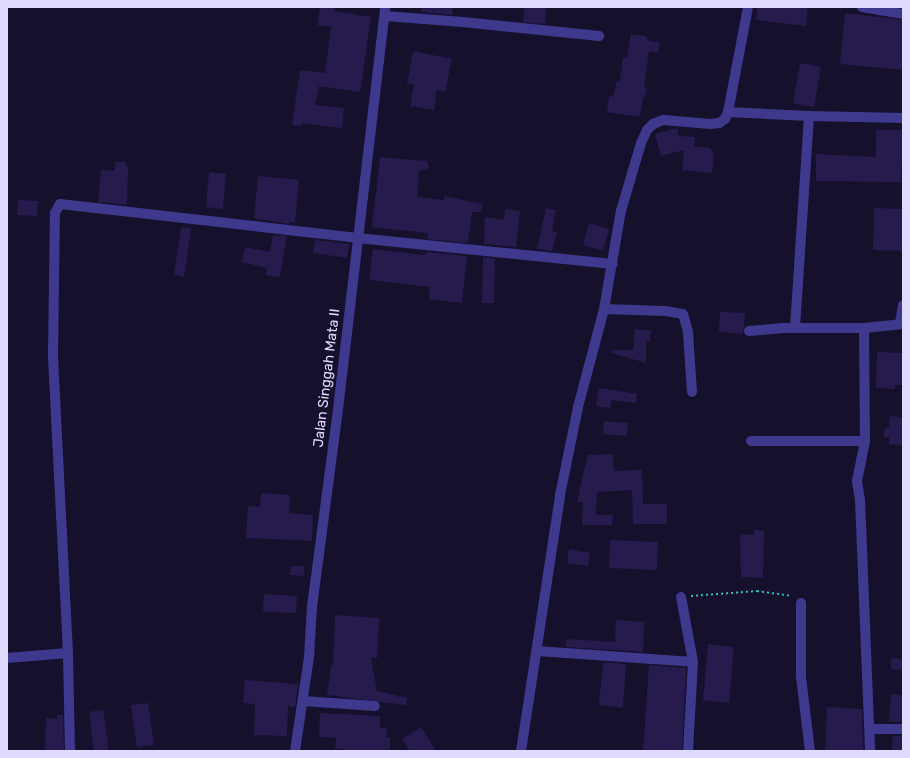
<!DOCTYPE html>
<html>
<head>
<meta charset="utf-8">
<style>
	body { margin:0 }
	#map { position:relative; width:910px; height:758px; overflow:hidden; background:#15102c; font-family:Rubik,sans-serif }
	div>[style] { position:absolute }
	.building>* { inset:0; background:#271b4d }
	.path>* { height:2px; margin-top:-1px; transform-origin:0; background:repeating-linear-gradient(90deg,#2bc3be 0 2px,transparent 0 5px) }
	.minor>* { height:10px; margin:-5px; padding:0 5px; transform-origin:5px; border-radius:5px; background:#3f398d }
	span { translate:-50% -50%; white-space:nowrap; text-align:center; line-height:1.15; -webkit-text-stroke:3.5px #15102c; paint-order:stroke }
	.street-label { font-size:14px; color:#e0daff }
	.frame { position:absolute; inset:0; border:8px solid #e0daff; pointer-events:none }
</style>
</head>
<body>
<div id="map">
	<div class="building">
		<i style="clip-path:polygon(320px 7px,335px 7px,334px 11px,371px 17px,360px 92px,319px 86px,315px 105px,344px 108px,342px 128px,301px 123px,301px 126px,292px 125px,300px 70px,325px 73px,331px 27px,317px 25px)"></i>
		<i style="clip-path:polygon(422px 7px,453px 7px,452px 15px,421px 12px)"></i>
		<i style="clip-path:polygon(524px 7px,546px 7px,545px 24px,523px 22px)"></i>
		<i style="clip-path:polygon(757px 7px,808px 7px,806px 26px,756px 20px)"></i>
		<i style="clip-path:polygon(845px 13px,903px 20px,903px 70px,840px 64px)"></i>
		<i style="clip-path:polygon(631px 34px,645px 36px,649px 41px,660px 43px,658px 53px,649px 51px,644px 88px,647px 89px,644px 98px,643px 98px,640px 117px,607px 112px,609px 96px,613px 97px,617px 81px,620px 82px,623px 58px,627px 58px)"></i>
		<i style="clip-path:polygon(413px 51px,452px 59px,445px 92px,437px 90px,434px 110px,410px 106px,414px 85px,407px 84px)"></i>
		<i style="clip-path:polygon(800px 63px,821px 67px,814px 107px,793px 103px)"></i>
		<i style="clip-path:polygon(677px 128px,679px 136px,695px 137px,694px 146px,710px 148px,714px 155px,712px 173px,682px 170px,684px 150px,661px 156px,655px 134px)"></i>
		<i style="clip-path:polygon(876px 130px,903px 130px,901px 182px,816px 181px,816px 154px,876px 157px)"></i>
		<i style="clip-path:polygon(380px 157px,427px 161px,429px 168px,419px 171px,417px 197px,444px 200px,444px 196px,483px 204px,481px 212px,472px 212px,468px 243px,427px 239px,428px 233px,372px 227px)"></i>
		<i style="clip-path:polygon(115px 162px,125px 162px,128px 170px,127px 205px,98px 202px,101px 170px,115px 171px)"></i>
		<i style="clip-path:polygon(209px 172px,226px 174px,223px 209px,206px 207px)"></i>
		<i style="clip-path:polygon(258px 176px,299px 180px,295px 222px,289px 222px,289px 224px,254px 218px)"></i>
		<i style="clip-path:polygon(18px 200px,38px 201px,37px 216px,17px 215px)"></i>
		<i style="clip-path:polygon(546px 208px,556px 210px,552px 231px,557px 232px,552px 251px,537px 249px)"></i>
		<i style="clip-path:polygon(874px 208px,903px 209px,903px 251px,873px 250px)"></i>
		<i style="clip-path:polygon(505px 209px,520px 211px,516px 247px,484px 244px,485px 217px,504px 220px)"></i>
		<i style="clip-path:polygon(589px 223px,609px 229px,603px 251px,583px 245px)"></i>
		<i style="clip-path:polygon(181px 227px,191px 228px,184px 277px,174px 275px)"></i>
		<i style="clip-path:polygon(273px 235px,287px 236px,280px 277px,266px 275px,267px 268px,242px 262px,245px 247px,270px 252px)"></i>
		<i style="clip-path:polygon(315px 240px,349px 244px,347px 258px,313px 253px)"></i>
		<i style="clip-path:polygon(373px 249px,425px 255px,426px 252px,467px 256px,462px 303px,429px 299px,430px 287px,369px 280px)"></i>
		<i style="clip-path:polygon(483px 257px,495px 259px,494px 303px,482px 303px)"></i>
		<i style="clip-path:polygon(720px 312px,745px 313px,743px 334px,719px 332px)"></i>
		<i style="clip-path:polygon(635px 329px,651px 331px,650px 342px,646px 341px,646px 363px,612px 353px,612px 350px,633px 350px)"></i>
		<i style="clip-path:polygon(877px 352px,903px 353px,903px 385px,895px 385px,895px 389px,876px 388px)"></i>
		<i style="clip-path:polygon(599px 388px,637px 394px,636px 403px,612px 400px,610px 408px,596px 406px)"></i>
		<i style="clip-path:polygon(890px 416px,903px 418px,903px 446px,889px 444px,889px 437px,884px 437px,885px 427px,889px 428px)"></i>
		<i style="clip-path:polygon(604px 421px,628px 423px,627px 436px,603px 434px)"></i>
		<i style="clip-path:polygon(613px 454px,614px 471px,642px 470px,643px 504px,667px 504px,667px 524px,633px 524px,632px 490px,597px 492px,596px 515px,613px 515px,612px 525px,582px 525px,583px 502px,578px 502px,579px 492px,588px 455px)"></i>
		<i style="clip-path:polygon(261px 493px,290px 495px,289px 513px,313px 515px,312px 541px,246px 538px,248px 506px,260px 507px)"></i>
		<i style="clip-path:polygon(754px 530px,764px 531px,763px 578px,741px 577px,740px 534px,754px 535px)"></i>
		<i style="clip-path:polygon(610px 540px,658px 542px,657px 570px,609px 568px)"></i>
		<i style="clip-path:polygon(569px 549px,590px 553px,588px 566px,567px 563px)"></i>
		<i style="clip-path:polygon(291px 566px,304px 566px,304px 576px,290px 575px)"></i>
		<i style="clip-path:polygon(264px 594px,297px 596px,296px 613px,263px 612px)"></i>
		<i style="clip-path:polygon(335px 615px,379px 618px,377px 658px,371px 658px,377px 691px,407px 698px,406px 705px,327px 695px,331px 665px,333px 665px)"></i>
		<i style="clip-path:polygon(616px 620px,644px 622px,643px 652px,566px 647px,566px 639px,615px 642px)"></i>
		<i style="clip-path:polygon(708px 644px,734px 647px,729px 703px,703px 700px)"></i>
		<i style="clip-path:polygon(891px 658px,903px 659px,903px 670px,891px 669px)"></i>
		<i style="clip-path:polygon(603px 662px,626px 664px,623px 708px,599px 705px)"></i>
		<i style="clip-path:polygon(649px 665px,686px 668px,682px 751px,643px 750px)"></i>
		<i style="clip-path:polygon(245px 680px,298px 684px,295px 707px,288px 706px,287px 736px,254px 735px,255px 704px,243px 703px)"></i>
		<i style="clip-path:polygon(891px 694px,903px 695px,903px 722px,889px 722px)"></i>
		<i style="clip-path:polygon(148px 703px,154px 745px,137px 747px,131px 705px)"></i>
		<i style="clip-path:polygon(827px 707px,862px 709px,863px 751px,825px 751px)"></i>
		<i style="clip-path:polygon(103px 710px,109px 751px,94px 751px,89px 712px)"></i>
		<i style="clip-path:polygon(320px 713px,380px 716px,380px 728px,387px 728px,386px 737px,390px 737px,390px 751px,345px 751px,345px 749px,335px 749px,336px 738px,319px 737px)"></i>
		<i style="clip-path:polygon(57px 715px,63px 715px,64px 751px,45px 751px,46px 718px,57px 719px)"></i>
		<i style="clip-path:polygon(421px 727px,436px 751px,410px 751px,402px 739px)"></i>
		<i style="clip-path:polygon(893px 736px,903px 736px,903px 751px,892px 751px)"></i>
	</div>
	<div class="path">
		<i style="left:691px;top:596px;width:66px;rotate:-4.3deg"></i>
		<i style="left:757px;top:591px;width:35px;rotate:8deg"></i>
	</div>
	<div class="minor">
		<i style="left:862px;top:7px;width:42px;rotate:9.7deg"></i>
		<i style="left:385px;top:16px;width:78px;rotate:4.4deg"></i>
		<i style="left:463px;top:22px;width:137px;rotate:5.9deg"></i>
		<i style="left:728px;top:112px;width:81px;rotate:2.8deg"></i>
		<i style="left:809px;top:116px;width:94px;rotate:1.2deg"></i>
		<i style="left:604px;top:309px;width:61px;rotate:1.9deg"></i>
		<i style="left:665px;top:311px;width:18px;rotate:9deg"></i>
		<i style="left:683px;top:314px;width:19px;rotate:74deg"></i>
		<i style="left:688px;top:332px;width:60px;rotate:86.2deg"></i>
		<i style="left:900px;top:324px;width:19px;rotate:-81deg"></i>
		<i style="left:795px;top:327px;width:211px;rotate:-86.2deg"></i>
		<i style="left:864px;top:328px;width:113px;rotate:89.5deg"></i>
		<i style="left:865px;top:441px;width:41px;rotate:101.3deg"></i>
		<i style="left:857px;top:481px;width:19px;rotate:81deg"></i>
		<i style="left:860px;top:500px;width:251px;rotate:87.7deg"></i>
		<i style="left:749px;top:331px;width:35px;rotate:-5deg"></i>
		<i style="left:784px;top:328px;width:80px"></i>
		<i style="left:864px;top:328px;width:39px;rotate:-6deg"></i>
		<i style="left:751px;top:441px;width:114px"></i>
		<i style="left:681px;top:597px;width:66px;rotate:79.5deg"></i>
		<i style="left:693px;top:662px;width:89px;rotate:93.2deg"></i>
		<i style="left:801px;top:603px;width:74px;rotate:90deg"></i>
		<i style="left:801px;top:677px;width:75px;rotate:83.1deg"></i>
		<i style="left:537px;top:651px;width:156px;rotate:4deg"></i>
		<i style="left:7px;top:658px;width:61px;rotate:-4.7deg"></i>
		<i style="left:303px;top:701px;width:72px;rotate:4deg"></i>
		<i style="left:870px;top:729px;width:33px"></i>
		<i style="left:70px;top:751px;width:98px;rotate:-91.2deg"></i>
		<i style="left:68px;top:653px;width:300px;rotate:-92.9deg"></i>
		<i style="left:53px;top:353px;width:140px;rotate:-89.2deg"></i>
		<i style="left:55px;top:213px;width:10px;rotate:-61deg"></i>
		<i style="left:60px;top:204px;width:299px;rotate:6.5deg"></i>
		<i style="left:357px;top:238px;width:257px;rotate:5.8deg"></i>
		<i style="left:295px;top:751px;width:95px;rotate:-81.5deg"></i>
		<i style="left:309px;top:657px;width:50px;rotate:-86.6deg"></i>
		<i style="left:312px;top:607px;width:191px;rotate:-82.5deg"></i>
		<i style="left:337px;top:418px;width:414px;rotate:-83.3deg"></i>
		<i style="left:521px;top:751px;width:259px;rotate:-81.3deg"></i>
		<i style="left:560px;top:495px;width:90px;rotate:-78.4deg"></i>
		<i style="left:578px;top:407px;width:101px;rotate:-75.1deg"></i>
		<i style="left:604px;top:309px;width:99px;rotate:-80.2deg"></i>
		<i style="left:621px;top:211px;width:71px;rotate:-73.6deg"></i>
		<i style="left:641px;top:143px;width:14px;rotate:-65deg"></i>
		<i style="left:647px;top:130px;width:8px;rotate:-45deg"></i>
		<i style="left:653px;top:124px;width:11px;rotate:-22deg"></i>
		<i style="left:663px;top:120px;width:47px;rotate:4.9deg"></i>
		<i style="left:710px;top:124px;width:9px;rotate:-6deg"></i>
		<i style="left:719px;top:123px;width:7px;rotate:-34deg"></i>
		<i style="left:725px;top:119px;width:8px;rotate:-67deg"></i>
		<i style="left:728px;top:112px;width:107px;rotate:-79.2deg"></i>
	</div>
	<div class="street-label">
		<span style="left:327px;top:378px;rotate:-83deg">Jalan Singgah Mata II</span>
	</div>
	<div class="frame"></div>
</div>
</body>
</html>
